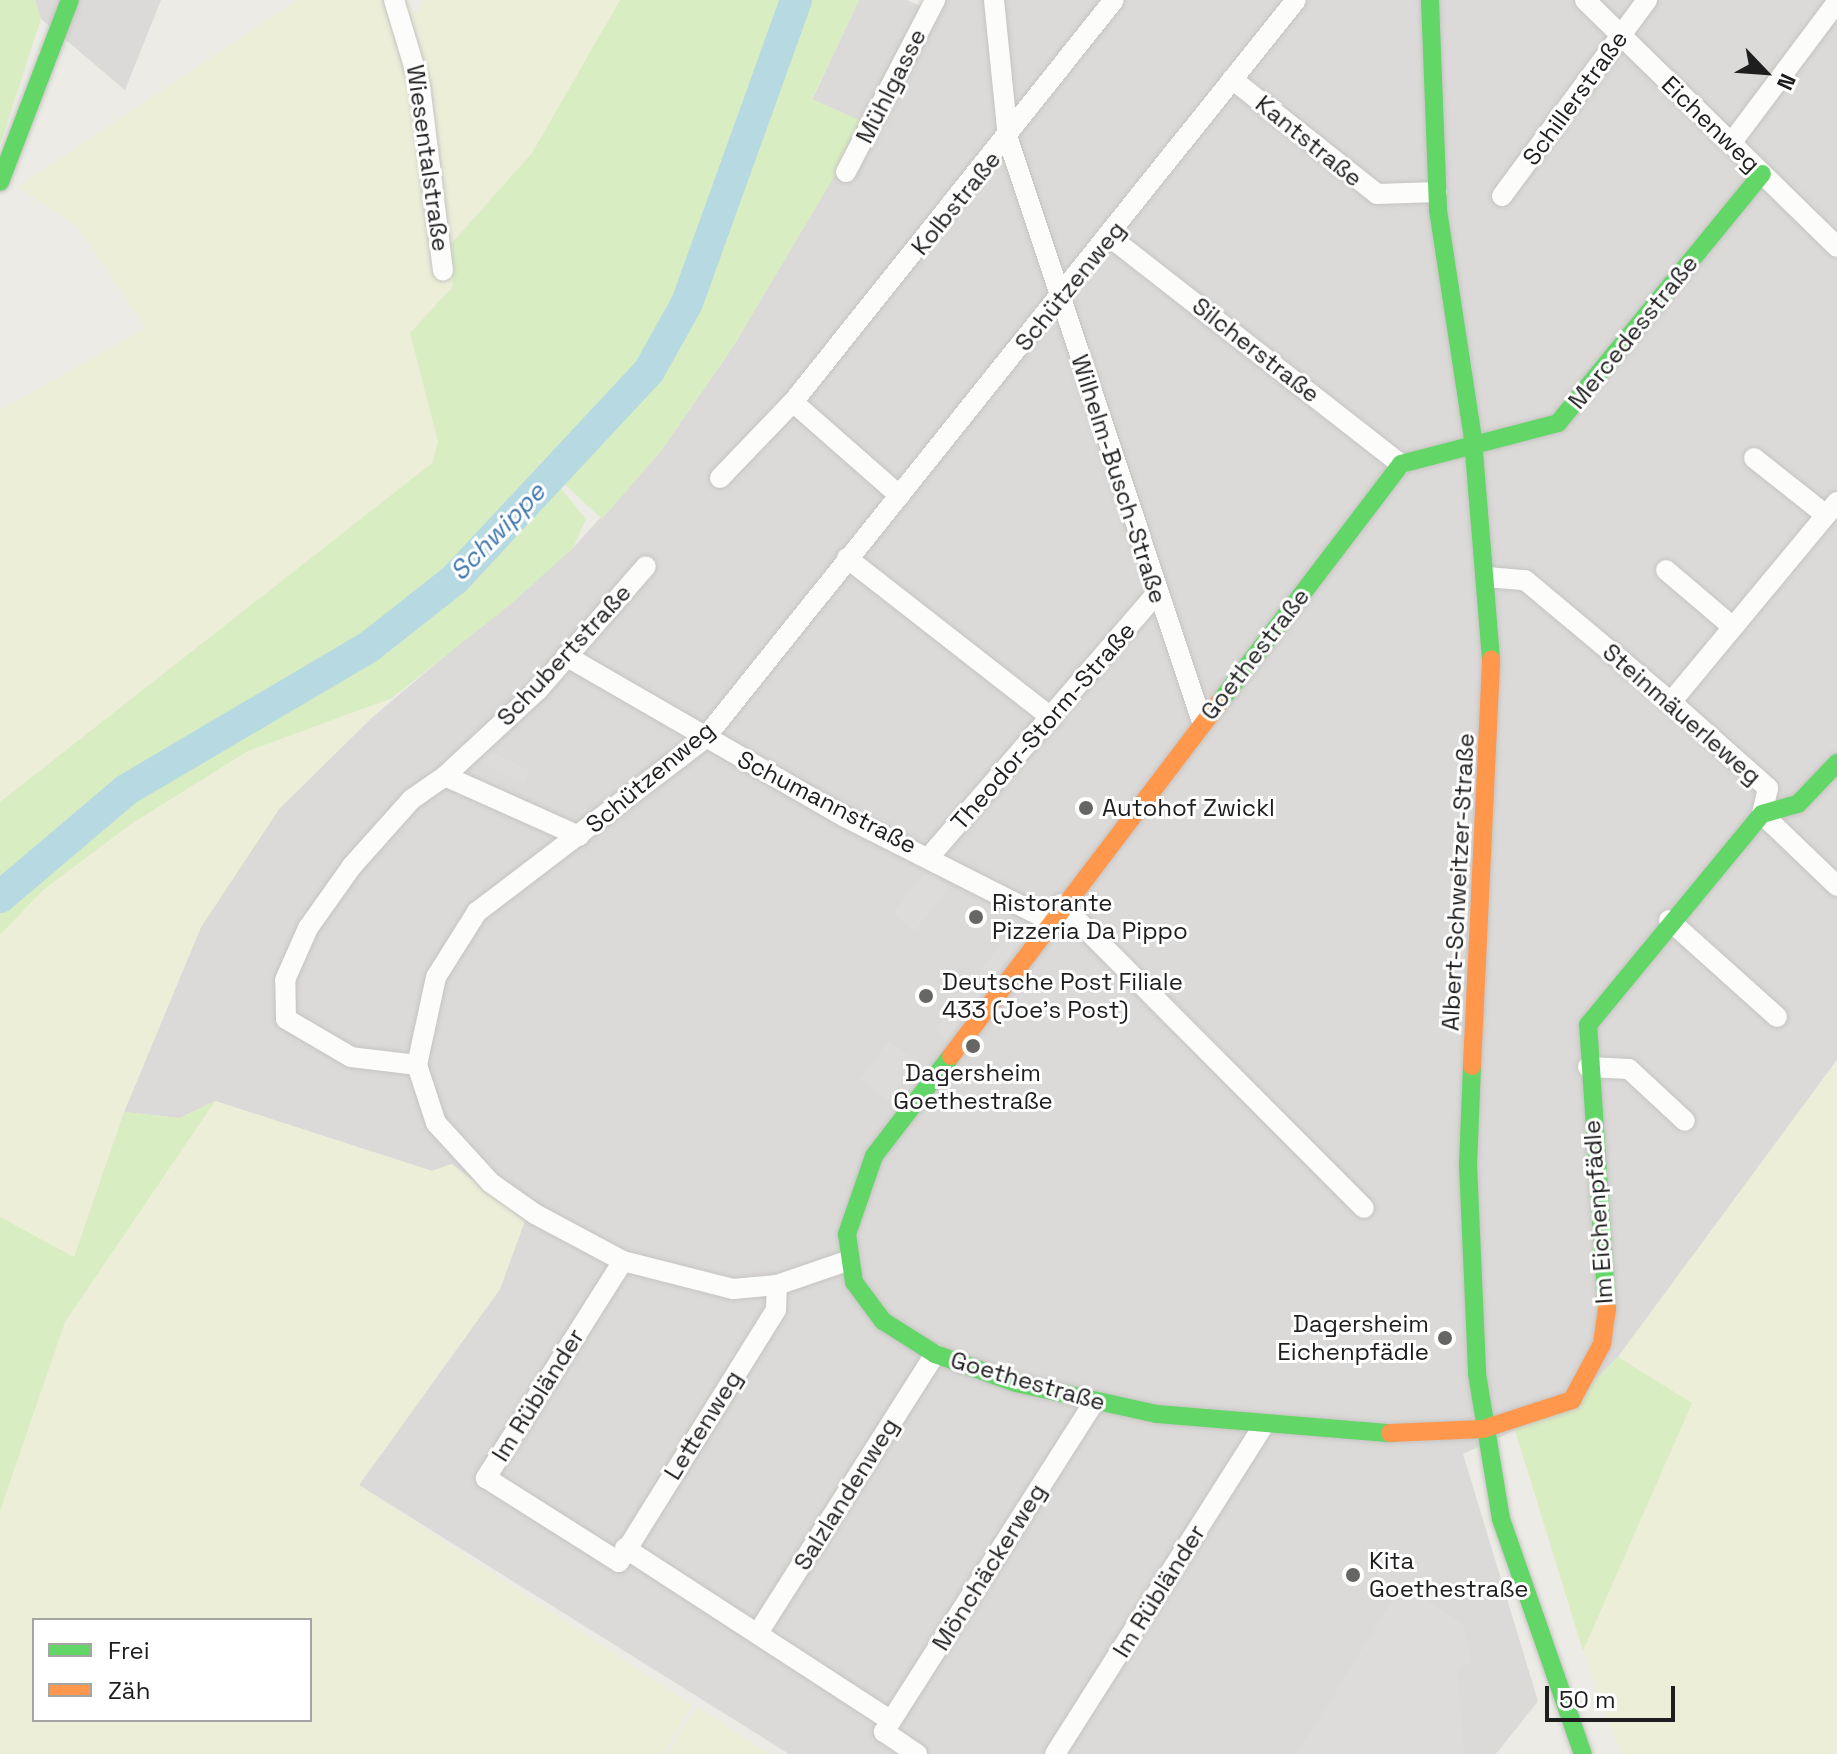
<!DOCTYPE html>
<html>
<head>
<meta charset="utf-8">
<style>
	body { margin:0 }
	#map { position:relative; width:1837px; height:1754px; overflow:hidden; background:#edebe6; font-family:"Space Grotesk",sans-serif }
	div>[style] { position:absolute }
	.residential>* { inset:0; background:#dcdad8 }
	.farmland>* { inset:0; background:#edeed8 }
	.grass>* { inset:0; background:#d9edc2 }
	.parking>* { inset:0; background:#dddcda }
	.river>* { height:32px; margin:-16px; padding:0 16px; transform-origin:16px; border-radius:16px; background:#b7dae2 }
	.roads { filter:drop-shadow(0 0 2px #c5c4c2) drop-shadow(0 0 2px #c5c4c2) }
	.street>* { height:20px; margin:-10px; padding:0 10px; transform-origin:10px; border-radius:10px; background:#fcfcfb }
	.fast>* { height:18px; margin:-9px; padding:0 9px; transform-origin:9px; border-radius:9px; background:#63d668 }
	.slow>* { height:18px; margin:-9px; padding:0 9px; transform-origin:9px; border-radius:9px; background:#ff974d }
	.dots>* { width:22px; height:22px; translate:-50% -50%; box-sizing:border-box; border:4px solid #fff; border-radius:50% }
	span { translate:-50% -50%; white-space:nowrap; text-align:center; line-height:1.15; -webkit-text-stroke:6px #fff; paint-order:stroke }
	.street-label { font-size:24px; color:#1e1e1e }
	.poi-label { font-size:24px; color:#1e1e1e }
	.left { translate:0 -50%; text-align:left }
	.right { translate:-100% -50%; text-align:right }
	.water-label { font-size:26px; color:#4077ad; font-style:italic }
	.legend { position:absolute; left:32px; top:1618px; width:280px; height:104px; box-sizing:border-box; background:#fff; border:2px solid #a5a5a5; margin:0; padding:10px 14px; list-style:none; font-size:24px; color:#1e1e1e }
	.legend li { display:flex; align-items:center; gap:16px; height:40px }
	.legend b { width:40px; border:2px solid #a5a5a5 }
	.north { position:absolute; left:1725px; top:32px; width:80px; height:80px; -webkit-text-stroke:6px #fff; paint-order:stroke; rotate:115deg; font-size:22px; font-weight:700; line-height:32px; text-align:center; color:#1e1e1e }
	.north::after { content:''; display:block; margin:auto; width:28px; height:36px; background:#1e1e1e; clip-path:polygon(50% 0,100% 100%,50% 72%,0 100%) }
	.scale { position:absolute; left:1545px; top:1686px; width:130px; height:36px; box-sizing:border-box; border:4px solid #1e1e1e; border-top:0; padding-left:10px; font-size:24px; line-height:28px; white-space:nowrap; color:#1e1e1e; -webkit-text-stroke:6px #fff; paint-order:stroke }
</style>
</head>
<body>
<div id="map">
	<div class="residential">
		<i style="clip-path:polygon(35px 0,161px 0,125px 90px,41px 19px)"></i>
		<i style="clip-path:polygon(859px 0,907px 0,925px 8px,929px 0,1837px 0,1837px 1060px,1618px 1357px,1571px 1404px,1463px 1454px,1538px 1701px,1496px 1754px,789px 1754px,359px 1485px,500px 1289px,452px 1164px,432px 1171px,215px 1101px,180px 1118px,124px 1112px,201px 927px,279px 809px,317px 764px,573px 548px,661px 451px,734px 345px,865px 123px,812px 100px)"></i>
	</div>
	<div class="farmland">
		<i style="clip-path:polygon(297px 0,406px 0,415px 14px,424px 0,620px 0,532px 153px,449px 245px,453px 286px,410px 333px,438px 442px,432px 463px,0 802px,0 410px,146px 328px,78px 227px,18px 187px)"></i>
		<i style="clip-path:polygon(392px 698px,279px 809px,201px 927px,124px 1112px,74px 1258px,0 1217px,0 935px,43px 890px,131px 824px,248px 751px)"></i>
		<i style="clip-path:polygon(1837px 1060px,1837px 1754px,1620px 1754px,1583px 1651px,1692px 1403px,1618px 1357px)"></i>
		<i style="clip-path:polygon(evenodd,215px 1101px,432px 1171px,452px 1164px,525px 1221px,500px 1289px,359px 1485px,692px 1705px,663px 1754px,0 1754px,0 1511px,65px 1322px,215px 1101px,34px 1620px,310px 1620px,310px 1720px,34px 1720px,34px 1620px)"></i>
		<i style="clip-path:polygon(697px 1707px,769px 1754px,667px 1754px)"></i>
	</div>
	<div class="grass">
		<i style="clip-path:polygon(0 0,35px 0,41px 19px,0 145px)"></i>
		<i style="clip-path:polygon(620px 0,859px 0,812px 99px,866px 123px,734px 345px,661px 451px,602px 519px,536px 458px,586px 519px,573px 548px,511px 604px,392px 698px,248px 751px,131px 824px,43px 890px,0 935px,0 802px,432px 463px,438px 442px,410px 333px,453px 286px,449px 246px,532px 153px)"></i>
		<i style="clip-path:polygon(215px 1101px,65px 1322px,0 1511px,0 1217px,74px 1257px,124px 1112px,180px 1118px)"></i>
		<i style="clip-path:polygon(1618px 1357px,1692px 1403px,1583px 1651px,1514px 1427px,1571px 1404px)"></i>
	</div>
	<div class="parking">
		<i style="clip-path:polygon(484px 748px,530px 771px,524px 783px,478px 760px)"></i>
		<i style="clip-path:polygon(927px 870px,949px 887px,914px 931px,893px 913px)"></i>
		<i style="clip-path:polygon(1011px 932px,1022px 941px,946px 1039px,935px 1030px)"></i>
		<i style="clip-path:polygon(889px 1041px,917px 1062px,888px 1100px,860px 1079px)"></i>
		<i style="clip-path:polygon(1411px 1590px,1464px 1625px,1471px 1662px,1457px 1667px,1464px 1754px,1297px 1754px,1396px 1595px)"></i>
	</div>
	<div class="river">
		<i style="left:0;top:897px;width:165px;rotate:-40.3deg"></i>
		<i style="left:126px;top:790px;width:283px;rotate:-30.5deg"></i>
		<i style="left:370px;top:646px;width:108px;rotate:-38.2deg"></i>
		<i style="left:455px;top:579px;width:284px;rotate:-47deg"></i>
		<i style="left:649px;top:371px;width:78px;rotate:-60.8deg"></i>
		<i style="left:687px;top:303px;width:322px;rotate:-70.2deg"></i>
	</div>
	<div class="roads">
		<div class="street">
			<i style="left:394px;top:0;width:90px;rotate:73.2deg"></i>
			<i style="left:420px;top:86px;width:186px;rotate:82.9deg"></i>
			<i style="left:994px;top:0;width:140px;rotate:84.2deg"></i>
			<i style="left:1008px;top:139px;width:614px;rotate:71.59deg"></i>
			<i style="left:1585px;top:0;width:353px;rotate:44.4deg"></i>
			<i style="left:1232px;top:79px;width:185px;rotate:38.4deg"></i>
			<i style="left:1377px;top:194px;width:60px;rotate:-1.9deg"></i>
			<i style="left:1732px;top:142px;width:175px;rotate:-53.1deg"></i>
			<i style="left:846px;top:172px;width:194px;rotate:-62.6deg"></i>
			<i style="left:1502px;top:196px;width:244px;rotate:-53.5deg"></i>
			<i style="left:1110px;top:237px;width:369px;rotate:38deg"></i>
			<i style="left:793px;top:402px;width:142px;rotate:41.3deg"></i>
			<i style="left:1754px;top:458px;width:92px;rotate:38.4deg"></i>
			<i style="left:720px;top:478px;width:105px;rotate:-46.2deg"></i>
			<i style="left:793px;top:402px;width:514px;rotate:-51.39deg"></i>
			<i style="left:847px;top:558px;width:260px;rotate:38deg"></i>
			<i style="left:1666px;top:570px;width:88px;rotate:40.4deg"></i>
			<i style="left:1487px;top:577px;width:38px;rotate:5deg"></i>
			<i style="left:1525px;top:580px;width:190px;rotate:39.9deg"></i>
			<i style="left:1671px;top:702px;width:130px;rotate:41.6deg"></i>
			<i style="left:1768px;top:788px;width:27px;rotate:103deg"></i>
			<i style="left:1762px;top:814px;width:104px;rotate:43.8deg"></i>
			<i style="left:566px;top:656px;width:322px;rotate:30deg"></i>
			<i style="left:845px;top:817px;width:229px;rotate:26.8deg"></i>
			<i style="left:1671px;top:702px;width:260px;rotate:-50.3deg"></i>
			<i style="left:445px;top:776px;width:127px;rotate:-42.8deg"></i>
			<i style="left:538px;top:690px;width:164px;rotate:-48.9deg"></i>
			<i style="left:930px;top:856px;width:345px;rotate:-49.2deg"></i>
			<i style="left:1061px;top:904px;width:429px;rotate:45.1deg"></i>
			<i style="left:1669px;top:920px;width:145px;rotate:41.9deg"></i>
			<i style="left:417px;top:1065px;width:66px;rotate:-173.1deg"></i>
			<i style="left:351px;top:1057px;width:75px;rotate:-149.7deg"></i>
			<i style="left:286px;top:1019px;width:39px;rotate:-91deg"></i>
			<i style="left:285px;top:980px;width:57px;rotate:-66.1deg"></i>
			<i style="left:308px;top:928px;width:76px;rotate:-54.6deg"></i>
			<i style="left:352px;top:866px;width:90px;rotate:-48.2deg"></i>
			<i style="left:412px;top:799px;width:40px;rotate:-34.9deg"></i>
			<i style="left:445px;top:776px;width:147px;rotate:24.1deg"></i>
			<i style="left:1588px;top:1067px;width:41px;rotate:2.8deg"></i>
			<i style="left:1629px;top:1069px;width:76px;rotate:42.9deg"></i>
			<i style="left:623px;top:1261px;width:257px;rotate:122.3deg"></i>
			<i style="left:486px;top:1478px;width:157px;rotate:32.3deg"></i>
			<i style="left:619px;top:1562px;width:297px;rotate:-58.1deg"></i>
			<i style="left:776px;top:1310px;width:25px;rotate:-88deg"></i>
			<i style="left:847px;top:1261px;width:74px;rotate:161.1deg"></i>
			<i style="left:777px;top:1285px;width:44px;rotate:174.8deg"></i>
			<i style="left:733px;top:1289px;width:114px;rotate:-165.7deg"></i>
			<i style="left:623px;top:1261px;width:100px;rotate:-151.9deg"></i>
			<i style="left:535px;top:1214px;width:54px;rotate:-144.8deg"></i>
			<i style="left:491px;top:1183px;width:81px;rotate:-132.5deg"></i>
			<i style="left:436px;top:1123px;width:61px;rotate:-108.1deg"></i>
			<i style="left:417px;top:1065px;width:90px;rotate:-77.8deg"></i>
			<i style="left:436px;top:977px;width:77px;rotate:-57.8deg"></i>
			<i style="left:477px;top:912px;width:287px;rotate:-37.3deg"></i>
			<i style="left:705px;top:738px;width:945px;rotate:-51.31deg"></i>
			<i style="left:625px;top:1548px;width:317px;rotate:33deg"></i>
			<i style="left:758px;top:1633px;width:330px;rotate:-57.6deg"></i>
			<i style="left:917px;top:1754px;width:40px;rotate:-146deg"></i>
			<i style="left:884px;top:1732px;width:391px;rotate:-57.5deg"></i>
			<i style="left:1055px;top:1754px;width:386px;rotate:-57.6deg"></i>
		</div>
		<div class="fast">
			<i style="left:1430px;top:0;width:210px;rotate:87.8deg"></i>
			<i style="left:1438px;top:210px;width:233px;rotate:81.3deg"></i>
			<i style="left:1473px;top:440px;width:220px;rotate:85.3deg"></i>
			<i style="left:0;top:182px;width:195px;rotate:-69deg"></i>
			<i style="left:1219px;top:703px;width:300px;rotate:-52.7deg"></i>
			<i style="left:1401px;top:464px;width:162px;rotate:-14.6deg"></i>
			<i style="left:1558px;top:423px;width:322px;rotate:-50.7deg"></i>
			<i style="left:951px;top:1056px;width:126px;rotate:127.6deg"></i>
			<i style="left:874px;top:1156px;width:83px;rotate:109.1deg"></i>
			<i style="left:847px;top:1234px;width:49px;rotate:81.7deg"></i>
			<i style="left:854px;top:1282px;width:49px;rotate:53.4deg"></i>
			<i style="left:883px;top:1321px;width:62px;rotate:32.4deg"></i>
			<i style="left:935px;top:1354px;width:86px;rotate:19.7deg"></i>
			<i style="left:1016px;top:1383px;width:144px;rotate:12.4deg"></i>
			<i style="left:1157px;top:1414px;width:234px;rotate:4.7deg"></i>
			<i style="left:1472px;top:1066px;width:98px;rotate:92.3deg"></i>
			<i style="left:1468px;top:1164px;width:210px;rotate:87.5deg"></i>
			<i style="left:1477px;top:1374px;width:147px;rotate:80.6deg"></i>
			<i style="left:1501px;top:1519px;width:249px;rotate:70.8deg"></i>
			<i style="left:1607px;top:1309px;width:285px;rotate:-93.8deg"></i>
			<i style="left:1588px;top:1025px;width:273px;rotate:-50.5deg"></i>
			<i style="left:1762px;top:814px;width:37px;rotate:-16deg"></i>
			<i style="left:1798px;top:804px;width:57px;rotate:-46.4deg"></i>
		</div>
		<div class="slow">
			<i style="left:951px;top:1056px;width:443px;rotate:-52.8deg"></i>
			<i style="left:1472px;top:1066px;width:407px;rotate:-87.3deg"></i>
			<i style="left:1390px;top:1433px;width:93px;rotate:-2.5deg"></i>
			<i style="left:1483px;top:1429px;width:94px;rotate:-18deg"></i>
			<i style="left:1572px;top:1400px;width:64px;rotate:-61.8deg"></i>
			<i style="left:1602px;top:1344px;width:35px;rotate:-82deg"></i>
		</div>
	</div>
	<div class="dots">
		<i style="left:1086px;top:808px;background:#666664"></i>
		<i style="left:976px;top:917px;background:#666664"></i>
		<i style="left:926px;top:996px;background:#666664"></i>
		<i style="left:973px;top:1046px;background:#666664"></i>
		<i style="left:1445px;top:1338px;background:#666664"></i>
		<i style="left:1353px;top:1575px;background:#666664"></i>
	</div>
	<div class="street-label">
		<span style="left:891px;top:86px;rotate:-63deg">Mühlgasse</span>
		<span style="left:1575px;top:98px;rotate:-54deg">Schillerstraße</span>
		<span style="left:1711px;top:124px;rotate:44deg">Eichenweg</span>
		<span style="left:1309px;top:141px;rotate:39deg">Kantstraße</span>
		<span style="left:428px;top:158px;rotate:82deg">Wiesentalstraße</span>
		<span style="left:956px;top:203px;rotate:-51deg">Kolbstraße</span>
		<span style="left:1070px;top:286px;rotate:-51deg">Schützenweg</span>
		<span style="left:1633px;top:332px;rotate:-51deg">Mercedesstraße</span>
		<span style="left:1256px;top:350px;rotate:38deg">Silcherstraße</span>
		<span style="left:1119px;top:479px;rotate:72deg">Wilhelm-Busch-Straße</span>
		<span style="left:1255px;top:654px;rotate:-52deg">Goethestraße</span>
		<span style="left:564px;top:655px;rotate:-47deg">Schubertstraße</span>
		<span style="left:1682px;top:714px;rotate:41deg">Steinmäuerleweg</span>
		<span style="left:1043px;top:726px;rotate:-49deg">Theodor-Storm-Straße</span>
		<span style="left:650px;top:777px;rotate:-40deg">Schützenweg</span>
		<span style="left:827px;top:802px;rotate:27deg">Schumannstraße</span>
		<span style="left:1458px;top:882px;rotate:-87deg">Albert-Schweitzer-Straße</span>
		<span style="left:1598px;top:1212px;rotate:-94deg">Im Eichenpfädle</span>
		<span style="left:1028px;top:1381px;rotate:16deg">Goethestraße</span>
		<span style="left:538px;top:1395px;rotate:-58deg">Im Rübländer</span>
		<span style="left:703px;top:1425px;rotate:-58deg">Lettenweg</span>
		<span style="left:846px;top:1494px;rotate:-58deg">Salzlandenweg</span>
		<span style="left:989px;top:1567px;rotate:-58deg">Mönchäckerweg</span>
		<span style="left:1159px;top:1591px;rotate:-58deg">Im Rübländer</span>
	</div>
	<div class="poi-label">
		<span class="left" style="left:1102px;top:808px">Autohof Zwickl</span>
		<span class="left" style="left:992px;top:917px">Ristorante<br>Pizzeria Da Pippo</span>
		<span class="left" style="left:942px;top:996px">Deutsche Post Filiale<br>433 (Joe's Post)</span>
		<span style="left:973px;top:1087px">Dagersheim<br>Goethestraße</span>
		<span class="right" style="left:1429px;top:1338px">Dagersheim<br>Eichenpfädle</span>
		<span class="left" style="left:1369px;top:1575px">Kita<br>Goethestraße</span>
	</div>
	<div class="water-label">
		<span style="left:498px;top:532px;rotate:-46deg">Schwippe</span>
	</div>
	<ul class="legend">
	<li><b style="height:10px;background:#63d668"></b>Frei</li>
	<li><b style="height:10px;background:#ff974d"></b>Zäh</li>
	</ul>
	<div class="north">N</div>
	<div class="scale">50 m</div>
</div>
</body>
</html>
